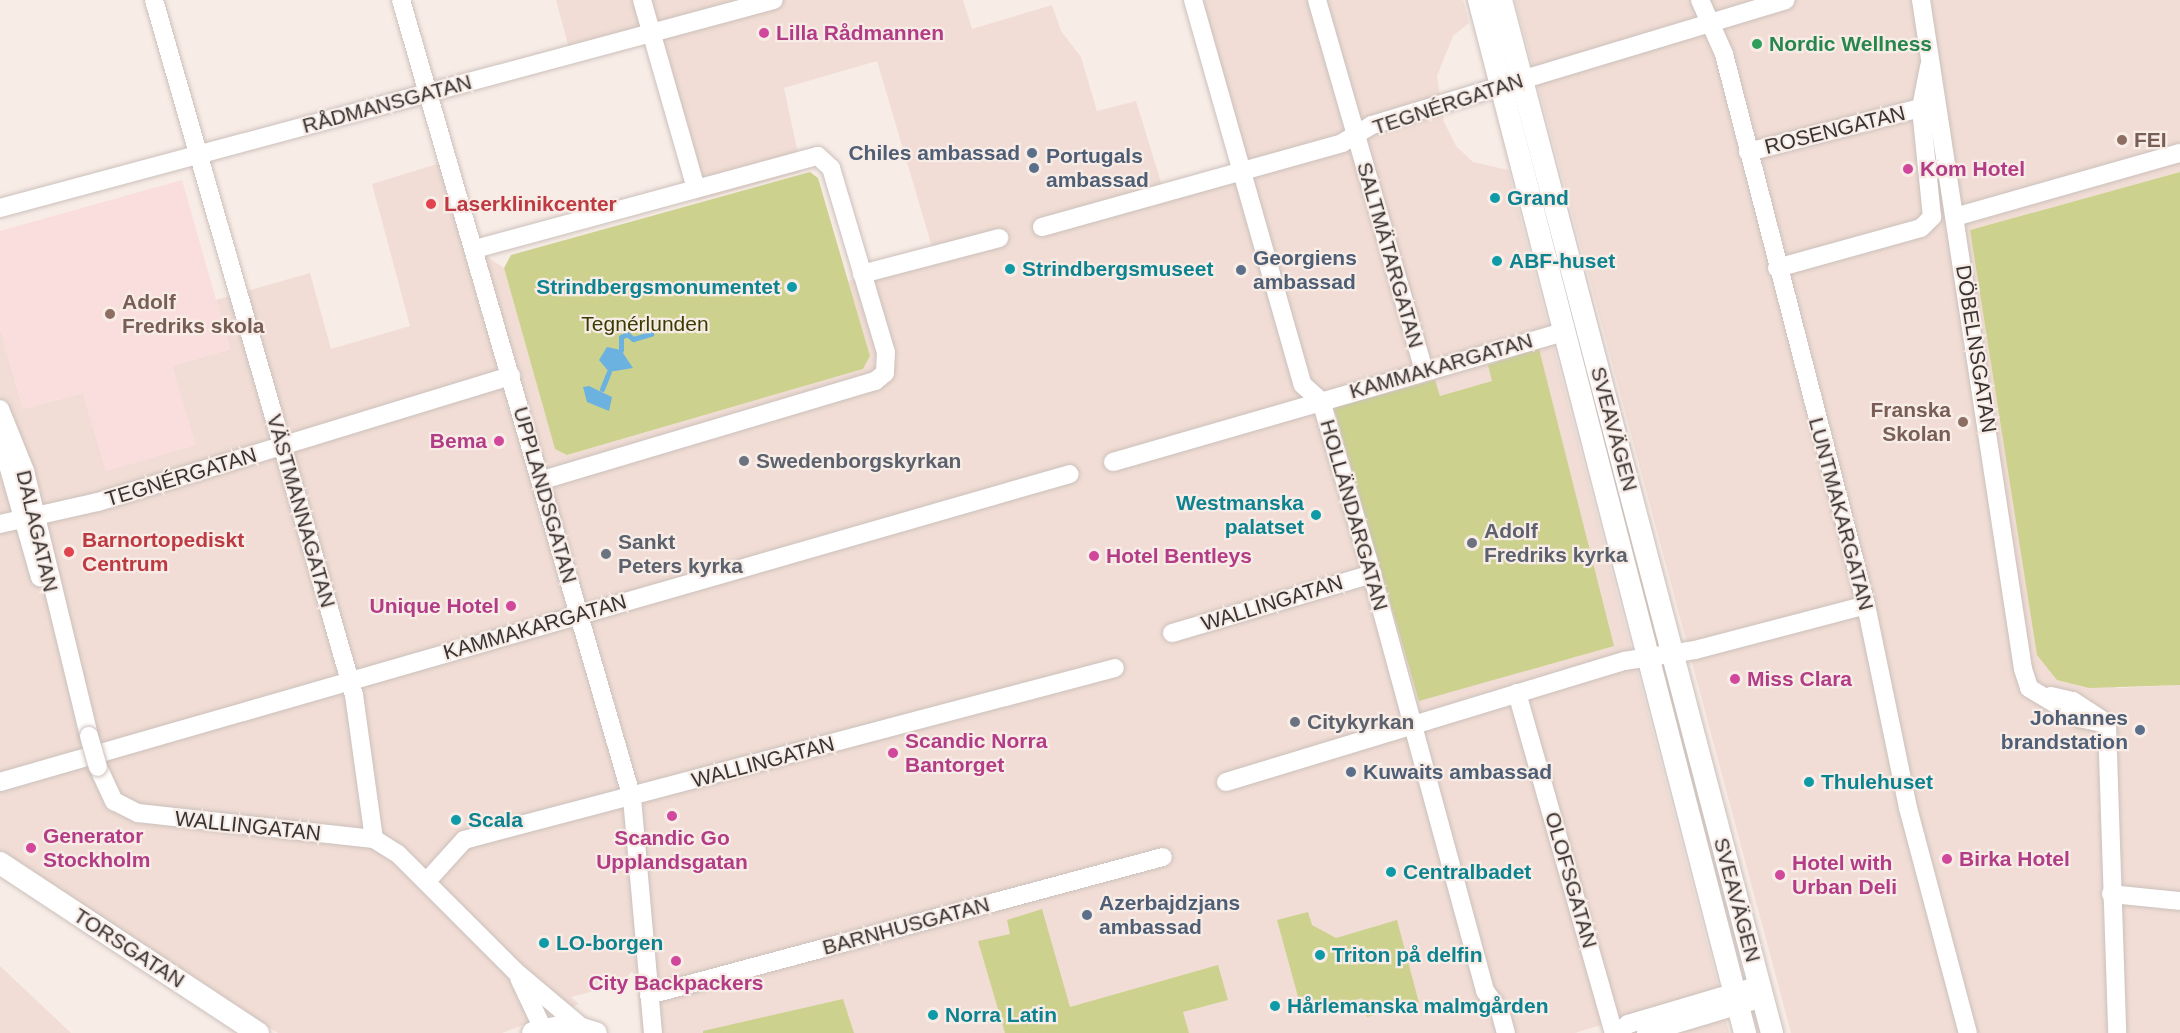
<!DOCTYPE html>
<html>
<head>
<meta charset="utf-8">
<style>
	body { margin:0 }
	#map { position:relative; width:2180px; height:1033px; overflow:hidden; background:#f8ece7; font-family:Arial,sans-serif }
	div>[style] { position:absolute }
	.built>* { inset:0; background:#f1ddd5 }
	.education>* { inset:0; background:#f9dedd }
	.green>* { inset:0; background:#ccd28e }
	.water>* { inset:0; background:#6cb2e0 }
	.stream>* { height:5px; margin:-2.5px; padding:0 2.5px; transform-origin:2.5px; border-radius:2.5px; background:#6cb2e0 }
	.roads { filter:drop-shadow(0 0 2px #cbc0bb) drop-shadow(0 0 2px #cbc0bb) }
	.minor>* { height:18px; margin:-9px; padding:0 9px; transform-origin:9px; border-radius:9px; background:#fff }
	.major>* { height:22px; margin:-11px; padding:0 11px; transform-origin:11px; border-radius:11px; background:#fff }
	.bridges { filter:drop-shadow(0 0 2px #cbc0bb) drop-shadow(0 0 2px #cbc0bb) }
	.minor-bridge>* { height:18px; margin:-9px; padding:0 9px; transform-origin:9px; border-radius:9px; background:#fff }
	.dots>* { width:16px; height:16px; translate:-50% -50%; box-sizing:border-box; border:3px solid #f8ece7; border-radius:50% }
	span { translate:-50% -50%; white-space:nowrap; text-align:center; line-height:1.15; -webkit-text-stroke:4.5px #f8ece7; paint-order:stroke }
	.hotel-label { font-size:21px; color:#b23c85; font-weight:700 }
	.left { translate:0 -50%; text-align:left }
	.right { translate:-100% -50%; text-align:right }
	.leisure-label { font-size:21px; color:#27864d; font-weight:700 }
	.street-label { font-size:21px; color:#383432 }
	.education-label { font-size:21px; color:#785e54; font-weight:700 }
	.service-label { font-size:21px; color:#4e5e75; font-weight:700 }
	.culture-label { font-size:21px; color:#0d838f; font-weight:700 }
	.health-label { font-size:21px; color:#be3a42; font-weight:700 }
	.park-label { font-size:21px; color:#393b00 }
	.worship-label { font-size:21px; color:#5b616d; font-weight:700 }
</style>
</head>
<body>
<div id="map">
	<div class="built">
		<i style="clip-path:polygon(556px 0,963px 0,972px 29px,1052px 5px,1061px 31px,1081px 57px,1097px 111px,1136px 101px,1163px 189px,1238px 168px,1191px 0,1463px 0,1469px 23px,1453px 36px,1437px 76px,1444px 122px,1456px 146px,1473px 162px,1508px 170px,1719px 989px,1575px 1033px,641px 1033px,636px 974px,631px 972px,621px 984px,571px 997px,579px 1004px,502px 1033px,278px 1033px,0 855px,0 328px,23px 409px,83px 393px,106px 471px,195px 445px,172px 366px,230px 349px,216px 300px,310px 273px,331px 349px,410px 326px,372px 184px,450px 160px,477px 250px,504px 268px,555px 448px,567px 455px,863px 369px,870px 356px,848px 281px,935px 257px,877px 61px,784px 88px,802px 172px,697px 201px,651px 33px,571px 56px)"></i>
		<i style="clip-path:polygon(1515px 0,2180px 0,2180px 172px,1970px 230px,2000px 414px,2117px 688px,2180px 685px,2180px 1033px,1791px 1033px)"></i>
		<i style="clip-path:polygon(0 966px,71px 1033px,0 1033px)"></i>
		<i style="clip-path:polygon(1724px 1012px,1729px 1033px,1652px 1033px)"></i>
	</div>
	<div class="education">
		<i style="clip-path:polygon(182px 180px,230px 349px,172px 366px,196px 445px,106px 471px,83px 393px,23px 409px,0 328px,0 231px)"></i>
	</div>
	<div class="green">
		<i style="clip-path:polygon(810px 172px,818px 178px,870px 356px,863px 369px,567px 455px,555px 449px,504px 268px,511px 255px)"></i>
		<i style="clip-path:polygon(2180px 172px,2180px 685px,2089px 688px,2057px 680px,2037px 655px,1970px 230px)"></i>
		<i style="clip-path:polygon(1539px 349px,1614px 646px,1419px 701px,1334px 408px,1435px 380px,1440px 396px,1492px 381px,1488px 365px)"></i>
		<i style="clip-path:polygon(1042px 909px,1070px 1007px,1218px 965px,1228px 1000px,1183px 1012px,1189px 1033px,1005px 1033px,978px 941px,1010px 934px,1007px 920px)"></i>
		<i style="clip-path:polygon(1308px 912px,1312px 925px,1336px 938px,1397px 920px,1419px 1003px,1367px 1017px,1362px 998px,1303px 1015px,1277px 920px)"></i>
		<i style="clip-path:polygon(843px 999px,854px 1033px,703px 1033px,703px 1031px)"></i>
	</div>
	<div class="water">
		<i style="clip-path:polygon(607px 347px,621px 350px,633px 368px,609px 372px,599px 360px)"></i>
		<i style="clip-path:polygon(589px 386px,612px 397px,609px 411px,587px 402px,583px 387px)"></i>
	</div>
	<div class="stream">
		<i style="left:621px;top:350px;width:13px;rotate:-90deg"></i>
		<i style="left:621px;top:337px;width:7px;rotate:-27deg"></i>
		<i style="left:627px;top:334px;width:8px;rotate:40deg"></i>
		<i style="left:633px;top:339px;width:19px;rotate:-16deg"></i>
		<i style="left:602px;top:389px;width:18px;rotate:-68deg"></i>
	</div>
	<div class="roads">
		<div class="minor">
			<i style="left:154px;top:0;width:723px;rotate:73.95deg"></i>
			<i style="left:354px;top:695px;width:145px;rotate:82.1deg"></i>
			<i style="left:401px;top:0;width:831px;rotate:73.86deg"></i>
			<i style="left:632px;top:798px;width:236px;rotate:84.9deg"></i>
			<i style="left:642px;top:0;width:196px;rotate:74deg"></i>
			<i style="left:1193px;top:0;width:400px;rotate:74.1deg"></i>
			<i style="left:1303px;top:385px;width:24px;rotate:42deg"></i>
			<i style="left:1321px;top:401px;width:166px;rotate:73.5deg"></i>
			<i style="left:1368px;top:560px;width:447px;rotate:74.8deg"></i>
			<i style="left:1485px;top:991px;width:25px;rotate:53deg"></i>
			<i style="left:1500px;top:1011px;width:23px;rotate:75deg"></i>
			<i style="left:1317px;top:0;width:386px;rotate:73.9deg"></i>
			<i style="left:1700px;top:0;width:59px;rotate:66deg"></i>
			<i style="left:1724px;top:54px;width:569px;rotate:75.55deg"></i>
			<i style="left:1866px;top:605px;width:207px;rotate:78.3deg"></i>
			<i style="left:1908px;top:808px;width:233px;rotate:75.1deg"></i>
			<i style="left:1921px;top:0;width:677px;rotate:81.33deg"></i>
			<i style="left:2023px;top:669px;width:20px;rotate:72deg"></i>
			<i style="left:2029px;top:688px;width:58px;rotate:31deg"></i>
			<i style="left:2079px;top:718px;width:29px;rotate:12deg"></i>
			<i style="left:1748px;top:152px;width:179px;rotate:-14.3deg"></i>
			<i style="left:0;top:208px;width:801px;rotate:-15.04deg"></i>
			<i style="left:1955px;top:217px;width:234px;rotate:-15.9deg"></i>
			<i style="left:1042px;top:227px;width:312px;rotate:-15.6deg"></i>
			<i style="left:1342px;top:143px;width:35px;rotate:-31deg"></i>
			<i style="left:1372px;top:125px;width:432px;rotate:-16.8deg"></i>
			<i style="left:475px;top:249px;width:355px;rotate:-15.2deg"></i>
			<i style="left:818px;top:156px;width:18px;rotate:43deg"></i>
			<i style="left:831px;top:168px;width:192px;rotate:73.4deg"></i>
			<i style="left:886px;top:352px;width:21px;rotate:93deg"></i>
			<i style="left:885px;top:373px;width:13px;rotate:141deg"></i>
			<i style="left:875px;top:381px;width:347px;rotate:163.4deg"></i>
			<i style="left:1777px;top:268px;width:149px;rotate:-15.5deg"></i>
			<i style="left:1921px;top:228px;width:16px;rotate:-45deg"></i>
			<i style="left:1932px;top:217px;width:110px;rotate:-95.8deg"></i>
			<i style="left:1921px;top:108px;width:42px;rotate:-79deg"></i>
			<i style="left:862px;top:274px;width:142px;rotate:-14.7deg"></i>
			<i style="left:0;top:409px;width:67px;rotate:68deg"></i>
			<i style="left:25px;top:471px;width:273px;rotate:76.4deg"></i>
			<i style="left:0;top:437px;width:146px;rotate:74.1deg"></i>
			<i style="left:1113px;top:462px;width:467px;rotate:-16.1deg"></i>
			<i style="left:0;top:524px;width:100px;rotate:-12.7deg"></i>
			<i style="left:98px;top:502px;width:432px;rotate:-17deg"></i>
			<i style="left:1172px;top:633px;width:209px;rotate:-16.4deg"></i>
			<i style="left:1517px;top:693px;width:354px;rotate:74.1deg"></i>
			<i style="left:2051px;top:696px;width:23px;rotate:13deg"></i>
			<i style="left:2073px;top:701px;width:33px;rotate:33deg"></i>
			<i style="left:2107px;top:724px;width:309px;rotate:88.1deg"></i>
			<i style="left:98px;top:767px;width:38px;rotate:65deg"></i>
			<i style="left:114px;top:801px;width:27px;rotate:27deg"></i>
			<i style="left:138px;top:813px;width:237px;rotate:6.3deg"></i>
			<i style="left:374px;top:839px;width:28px;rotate:32deg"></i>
			<i style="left:398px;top:854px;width:165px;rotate:45deg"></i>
			<i style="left:515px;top:971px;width:84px;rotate:40.2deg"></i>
			<i style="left:0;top:782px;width:1113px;rotate:-16.06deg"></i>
			<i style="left:1226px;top:782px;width:416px;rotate:-16.9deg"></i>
			<i style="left:1624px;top:661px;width:72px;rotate:-8.8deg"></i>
			<i style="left:1695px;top:650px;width:177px;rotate:-14.7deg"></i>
			<i style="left:427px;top:881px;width:55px;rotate:-47.9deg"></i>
			<i style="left:464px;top:840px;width:673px;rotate:-14.8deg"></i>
			<i style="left:2111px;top:894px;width:69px;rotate:5.8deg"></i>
			<i style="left:519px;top:978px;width:56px;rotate:64.8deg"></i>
			<i style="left:543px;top:1029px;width:11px;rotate:22deg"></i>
			<i style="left:649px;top:995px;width:532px;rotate:-15.03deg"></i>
			<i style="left:1617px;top:1033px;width:14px;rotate:-39deg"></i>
			<i style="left:1628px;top:1024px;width:138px;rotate:-16.5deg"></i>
			<i style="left:1646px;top:1033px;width:122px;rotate:-16.7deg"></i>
		</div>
		<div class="major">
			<i style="left:1479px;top:0;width:1067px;rotate:75.56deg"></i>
			<i style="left:1501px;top:0;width:1068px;rotate:75.3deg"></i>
			<i style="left:0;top:863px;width:309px;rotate:33.4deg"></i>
			<i style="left:533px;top:1033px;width:37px;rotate:-13deg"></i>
			<i style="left:569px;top:1025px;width:28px;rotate:17deg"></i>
		</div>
	</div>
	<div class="bridges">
		<div class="minor-bridge">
			<i style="left:89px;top:736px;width:32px;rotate:74deg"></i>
		</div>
	</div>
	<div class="dots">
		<i style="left:764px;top:33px;background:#d1479c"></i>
		<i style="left:1757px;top:44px;background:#2e9e5b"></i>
		<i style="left:2122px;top:140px;background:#8d6e63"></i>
		<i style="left:1032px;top:153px;background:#5c6f8a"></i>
		<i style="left:1034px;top:168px;background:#5c6f8a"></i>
		<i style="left:1908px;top:169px;background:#d1479c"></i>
		<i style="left:1495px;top:198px;background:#0f9aa8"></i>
		<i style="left:431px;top:204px;background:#e0444e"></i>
		<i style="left:1497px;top:261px;background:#0f9aa8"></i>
		<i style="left:1010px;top:269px;background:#0f9aa8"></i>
		<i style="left:1241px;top:270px;background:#5c6f8a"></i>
		<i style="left:792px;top:287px;background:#0f9aa8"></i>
		<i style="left:110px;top:314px;background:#8d6e63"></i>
		<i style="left:1963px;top:422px;background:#8d6e63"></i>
		<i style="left:499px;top:441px;background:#d1479c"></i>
		<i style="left:744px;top:461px;background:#6b7280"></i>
		<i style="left:1316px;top:515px;background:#0f9aa8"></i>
		<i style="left:1472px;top:543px;background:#6b7280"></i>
		<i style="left:69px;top:552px;background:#e0444e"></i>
		<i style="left:606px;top:554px;background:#6b7280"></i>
		<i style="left:1094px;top:556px;background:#d1479c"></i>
		<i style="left:511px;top:606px;background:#d1479c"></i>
		<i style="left:1735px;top:679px;background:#d1479c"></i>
		<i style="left:1295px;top:722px;background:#6b7280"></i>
		<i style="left:2140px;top:730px;background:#5c6f8a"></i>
		<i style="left:893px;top:753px;background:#d1479c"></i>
		<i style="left:1351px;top:772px;background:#5c6f8a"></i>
		<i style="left:1809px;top:782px;background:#0f9aa8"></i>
		<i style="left:672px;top:816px;background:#d1479c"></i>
		<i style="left:456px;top:820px;background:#0f9aa8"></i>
		<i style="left:31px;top:848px;background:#d1479c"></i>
		<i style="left:1947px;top:859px;background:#d1479c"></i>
		<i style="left:1391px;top:872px;background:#0f9aa8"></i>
		<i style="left:1780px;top:875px;background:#d1479c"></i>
		<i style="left:1087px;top:915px;background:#5c6f8a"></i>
		<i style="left:544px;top:943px;background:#0f9aa8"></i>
		<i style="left:1320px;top:955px;background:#0f9aa8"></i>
		<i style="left:676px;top:961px;background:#d1479c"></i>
		<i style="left:1275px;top:1006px;background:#0f9aa8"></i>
		<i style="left:933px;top:1015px;background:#0f9aa8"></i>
	</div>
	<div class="hotel-label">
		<span class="left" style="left:776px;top:33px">Lilla Rådmannen</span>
		<span class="left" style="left:1920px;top:169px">Kom Hotel</span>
		<span class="right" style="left:487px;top:441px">Bema</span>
		<span class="left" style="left:1106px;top:556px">Hotel Bentleys</span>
		<span class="right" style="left:499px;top:606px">Unique Hotel</span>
		<span class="left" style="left:1747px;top:679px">Miss Clara</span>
		<span class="left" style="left:905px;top:753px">Scandic Norra<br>Bantorget</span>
		<span class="left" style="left:43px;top:848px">Generator<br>Stockholm</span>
		<span style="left:672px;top:850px">Scandic Go<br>Upplandsgatan</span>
		<span class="left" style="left:1959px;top:859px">Birka Hotel</span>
		<span class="left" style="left:1792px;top:875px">Hotel with<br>Urban Deli</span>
		<span style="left:676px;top:983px">City Backpackers</span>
	</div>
	<div class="leisure-label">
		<span class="left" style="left:1769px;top:44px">Nordic Wellness</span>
	</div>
	<div class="street-label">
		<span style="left:387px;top:104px;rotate:-15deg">RÅDMANSGATAN</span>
		<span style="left:1448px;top:104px;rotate:-18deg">TEGNÉRGATAN</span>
		<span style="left:1835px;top:130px;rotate:-14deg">ROSENGATAN</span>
		<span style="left:1390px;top:255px;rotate:74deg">SALTMÄTARGATAN</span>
		<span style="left:1976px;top:349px;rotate:81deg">DÖBELNSGATAN</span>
		<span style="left:1441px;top:366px;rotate:-16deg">KAMMAKARGATAN</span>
		<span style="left:1614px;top:429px;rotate:75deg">SVEAVÄGEN</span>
		<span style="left:181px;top:477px;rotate:-17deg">TEGNÉRGATAN</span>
		<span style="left:545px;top:495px;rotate:74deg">UPPLANDSGATAN</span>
		<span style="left:301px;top:511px;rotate:74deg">VÄSTMANNAGATAN</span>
		<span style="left:1841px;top:514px;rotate:75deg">LUNTMAKARGATAN</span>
		<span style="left:1354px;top:515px;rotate:74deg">HOLLÄNDARGATAN</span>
		<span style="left:37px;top:531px;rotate:77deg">DALAGATAN</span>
		<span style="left:1272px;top:603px;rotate:-17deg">WALLINGATAN</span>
		<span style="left:535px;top:627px;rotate:-16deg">KAMMAKARGATAN</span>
		<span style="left:763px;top:762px;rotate:-15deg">WALLINGATAN</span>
		<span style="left:248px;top:826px;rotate:6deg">WALLINGATAN</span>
		<span style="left:1571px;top:880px;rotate:74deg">OLOFSGATAN</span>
		<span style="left:1737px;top:900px;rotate:75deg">SVEAVÄGEN</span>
		<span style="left:906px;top:926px;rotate:-15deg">BARNHUSGATAN</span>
		<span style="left:129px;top:948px;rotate:33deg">TORSGATAN</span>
	</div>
	<div class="education-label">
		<span class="left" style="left:2134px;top:140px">FEI</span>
		<span class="left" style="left:122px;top:314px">Adolf<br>Fredriks skola</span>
		<span class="right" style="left:1951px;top:422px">Franska<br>Skolan</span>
	</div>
	<div class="service-label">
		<span class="right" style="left:1020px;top:153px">Chiles ambassad</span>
		<span class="left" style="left:1046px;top:168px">Portugals<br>ambassad</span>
		<span class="left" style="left:1253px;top:270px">Georgiens<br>ambassad</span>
		<span class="right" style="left:2128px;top:730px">Johannes<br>brandstation</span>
		<span class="left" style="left:1363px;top:772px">Kuwaits ambassad</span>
		<span class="left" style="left:1099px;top:915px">Azerbajdzjans<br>ambassad</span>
	</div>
	<div class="culture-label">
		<span class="left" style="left:1507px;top:198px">Grand</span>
		<span class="left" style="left:1509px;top:261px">ABF-huset</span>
		<span class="left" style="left:1022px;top:269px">Strindbergsmuseet</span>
		<span class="right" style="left:780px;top:287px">Strindbergsmonumentet</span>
		<span class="right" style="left:1304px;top:515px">Westmanska<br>palatset</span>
		<span class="left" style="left:1821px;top:782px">Thulehuset</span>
		<span class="left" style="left:468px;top:820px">Scala</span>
		<span class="left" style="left:1403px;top:872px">Centralbadet</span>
		<span class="left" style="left:556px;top:943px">LO-borgen</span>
		<span class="left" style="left:1332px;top:955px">Triton på delfin</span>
		<span class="left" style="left:1287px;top:1006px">Hårlemanska malmgården</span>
		<span class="left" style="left:945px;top:1015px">Norra Latin</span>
	</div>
	<div class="health-label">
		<span class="left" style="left:444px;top:204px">Laserklinikcenter</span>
		<span class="left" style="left:82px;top:552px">Barnortopediskt<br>Centrum</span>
	</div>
	<div class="park-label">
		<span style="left:645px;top:324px">Tegnérlunden</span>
	</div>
	<div class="worship-label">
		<span class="left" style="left:756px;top:461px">Swedenborgskyrkan</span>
		<span class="left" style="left:1484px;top:543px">Adolf<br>Fredriks kyrka</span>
		<span class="left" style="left:618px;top:554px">Sankt<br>Peters kyrka</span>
		<span class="left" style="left:1307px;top:722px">Citykyrkan</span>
	</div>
</div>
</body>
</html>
